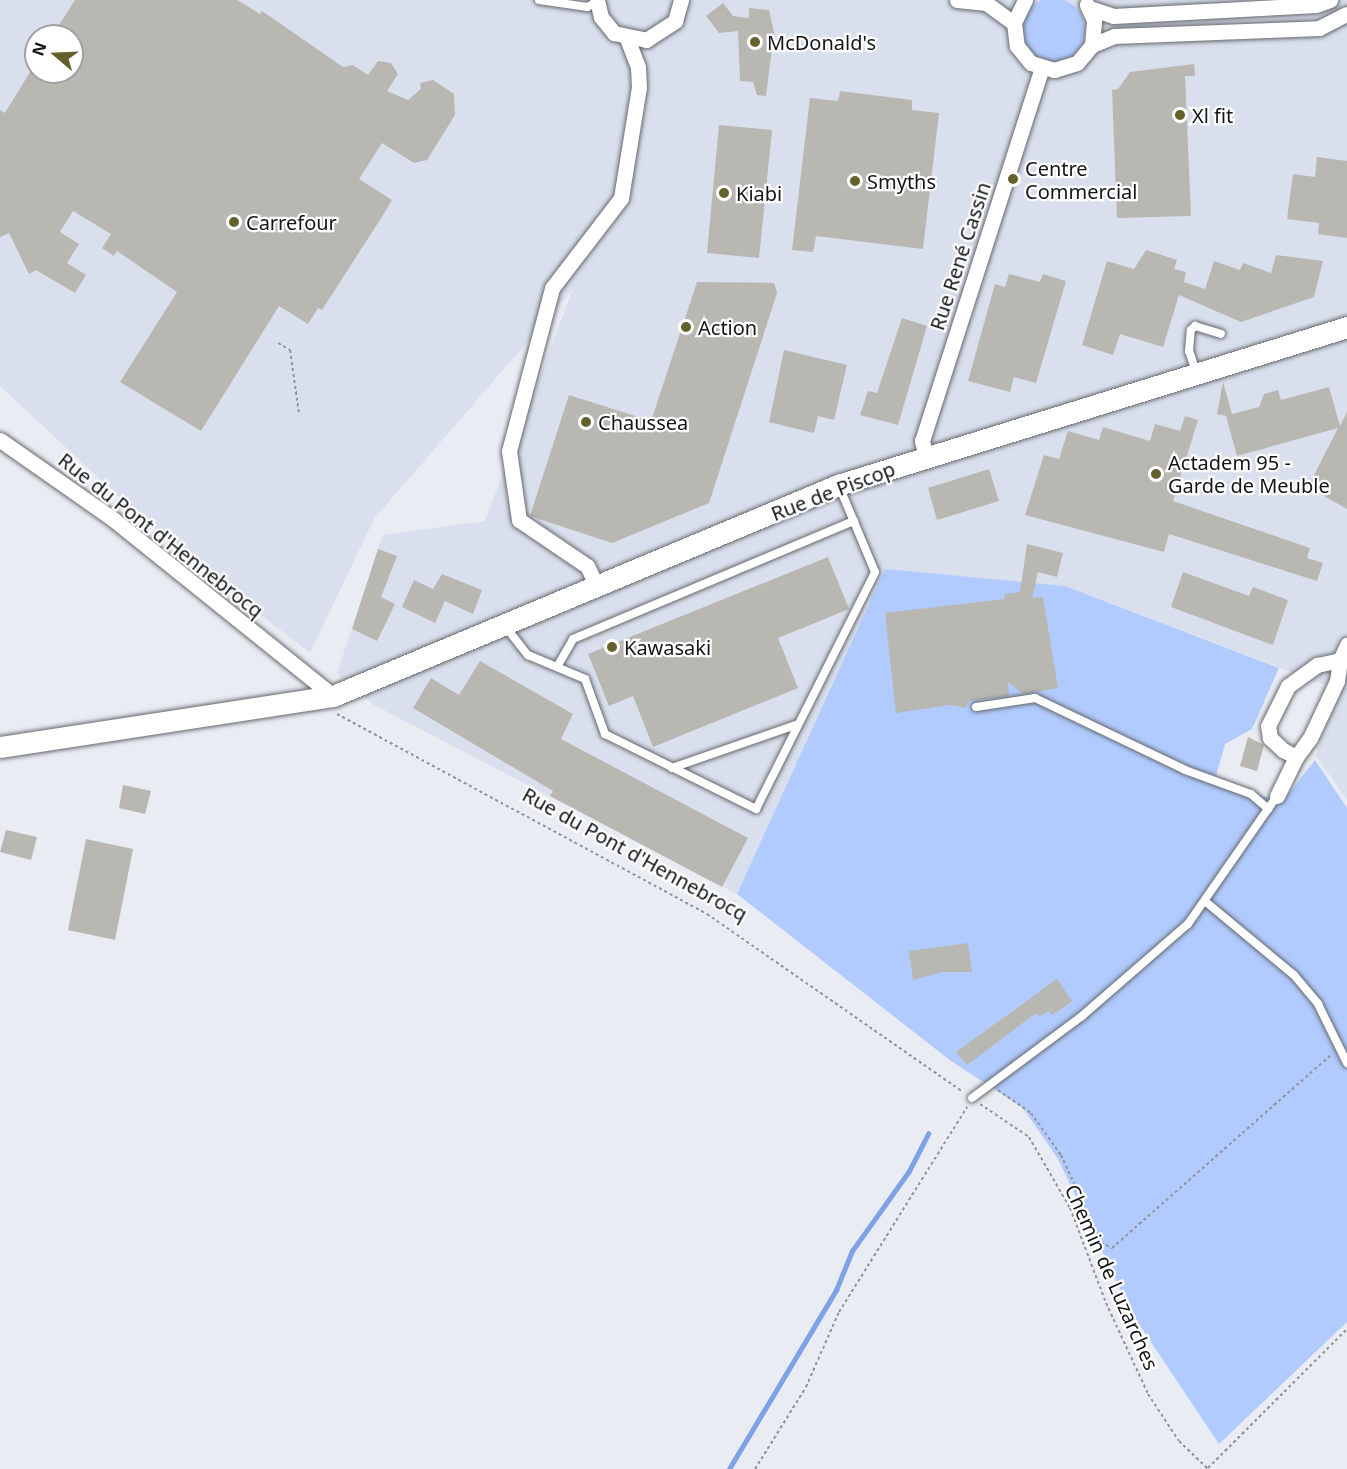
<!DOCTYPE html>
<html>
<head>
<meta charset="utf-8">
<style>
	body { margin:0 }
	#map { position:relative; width:1347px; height:1469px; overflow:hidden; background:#e9ecf2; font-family:"Noto Sans",sans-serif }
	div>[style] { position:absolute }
	.built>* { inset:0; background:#d9dfec }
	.green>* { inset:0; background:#b1cbfe }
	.round { border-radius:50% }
	.stream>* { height:4.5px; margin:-2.25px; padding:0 2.25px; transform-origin:2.25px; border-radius:2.25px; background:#7fa2e7 }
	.building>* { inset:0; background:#b8b7b2 }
	.path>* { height:2px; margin-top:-1px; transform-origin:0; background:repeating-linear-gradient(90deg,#929498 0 3px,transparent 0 6px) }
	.roads { filter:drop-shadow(0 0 2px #66696e) drop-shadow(0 0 2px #66696e) }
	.lane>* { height:8px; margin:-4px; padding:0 4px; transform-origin:4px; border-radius:4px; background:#fff }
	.street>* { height:15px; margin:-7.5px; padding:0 7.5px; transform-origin:7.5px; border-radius:7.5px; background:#fff }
	.secondary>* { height:21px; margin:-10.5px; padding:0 10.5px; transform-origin:10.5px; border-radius:10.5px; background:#fff }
	.dots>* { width:16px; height:16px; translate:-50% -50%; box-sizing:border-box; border:3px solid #fff; border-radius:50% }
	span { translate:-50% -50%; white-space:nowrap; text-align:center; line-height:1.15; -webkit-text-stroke:4.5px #fff; paint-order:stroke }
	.poi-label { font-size:20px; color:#141517 }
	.left { translate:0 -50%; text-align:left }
	.street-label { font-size:20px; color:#141517 }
	.north { position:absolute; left:24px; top:24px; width:60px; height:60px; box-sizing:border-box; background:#fff; border:2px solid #a1a1a2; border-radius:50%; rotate:289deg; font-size:16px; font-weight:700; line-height:24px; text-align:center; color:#141517 }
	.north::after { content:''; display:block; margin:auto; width:21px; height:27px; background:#64612d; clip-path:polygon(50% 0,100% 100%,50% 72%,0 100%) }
</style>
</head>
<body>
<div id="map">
	<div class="built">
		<i style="clip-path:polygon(evenodd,0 0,1347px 0,1347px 800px,1316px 756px,1339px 690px,1065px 586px,885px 570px,737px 894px,374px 705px,337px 673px,383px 535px,485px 521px,573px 289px,374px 519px,310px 653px,174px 548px,0 386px,0 0,36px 36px,72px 36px,72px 72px,36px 72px,36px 36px)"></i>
	</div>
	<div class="green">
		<i class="round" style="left:1021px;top:-2px;width:64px;height:64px"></i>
		<i style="clip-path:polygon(885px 569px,1065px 586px,1279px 668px,1252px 729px,1225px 744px,1216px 776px,1281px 803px,1315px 760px,1347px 808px,1347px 1322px,1219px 1444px,1131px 1312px,1058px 1159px,1023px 1108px,951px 1061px,737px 894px)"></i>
	</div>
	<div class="stream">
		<i style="left:729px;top:1469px;width:209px;rotate:-59.1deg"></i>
		<i style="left:836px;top:1290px;width:42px;rotate:-67.7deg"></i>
		<i style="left:852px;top:1251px;width:98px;rotate:-54.5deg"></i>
		<i style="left:909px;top:1171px;width:42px;rotate:-62.8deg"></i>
	</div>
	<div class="building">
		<i style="clip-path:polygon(75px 0,237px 0,260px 14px,262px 11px,343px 67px,353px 65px,368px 75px,378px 61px,391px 63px,398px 74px,387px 91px,408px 100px,421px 89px,420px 83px,433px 80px,454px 94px,455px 115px,427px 160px,414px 163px,382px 143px,359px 179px,392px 200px,385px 212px,322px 310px,318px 308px,308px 324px,279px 306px,201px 431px,120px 382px,177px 292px,117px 251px,114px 256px,102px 248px,111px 234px,73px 211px,60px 232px,79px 244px,67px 263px,86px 275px,75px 293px,36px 270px,29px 274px,9px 233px,0 237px,0 110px,5px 113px,30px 72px,72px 72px,72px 36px,52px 36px)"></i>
		<i style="clip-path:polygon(723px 3px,733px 16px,749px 18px,749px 8px,769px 10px,774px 32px,766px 96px,757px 95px,753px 82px,740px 81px,738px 31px,719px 33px,706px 16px)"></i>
		<i style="clip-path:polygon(1194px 64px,1195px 76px,1185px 76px,1191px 216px,1117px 218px,1112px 90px,1118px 89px,1130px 72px)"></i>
		<i style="clip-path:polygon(840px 91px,912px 100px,912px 110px,939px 113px,923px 249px,816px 236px,813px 252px,792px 250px,810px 98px,838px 101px)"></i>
		<i style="clip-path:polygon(719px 125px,772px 130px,759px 258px,707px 253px)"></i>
		<i style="clip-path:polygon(1317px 157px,1347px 161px,1347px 238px,1318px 234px,1319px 223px,1287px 219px,1293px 174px,1315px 177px)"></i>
		<i style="clip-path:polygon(1146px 250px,1177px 260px,1174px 269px,1186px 272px,1184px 282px,1205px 289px,1214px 261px,1240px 270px,1243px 263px,1271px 273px,1276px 255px,1323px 261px,1314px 297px,1241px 322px,1179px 295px,1163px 347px,1120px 334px,1113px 355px,1082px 345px,1107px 261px,1134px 269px)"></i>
		<i style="clip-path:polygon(1009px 274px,1040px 282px,1043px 274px,1066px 281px,1036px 383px,1014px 377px,1010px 392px,968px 381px,995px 284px,1005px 287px)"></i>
		<i style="clip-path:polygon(697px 282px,774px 283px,777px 293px,709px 503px,612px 543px,530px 516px,569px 395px,651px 421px)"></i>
		<i style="clip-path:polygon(902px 318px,927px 326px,898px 425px,860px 415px,868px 391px,877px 393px)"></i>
		<i style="clip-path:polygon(784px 350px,847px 365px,834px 420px,818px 416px,814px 433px,769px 422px)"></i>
		<i style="clip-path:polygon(1223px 382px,1232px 414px,1259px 407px,1264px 394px,1278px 390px,1281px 400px,1329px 387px,1340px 426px,1347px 412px,1347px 509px,1308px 487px,1338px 428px,1237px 456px,1226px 416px,1217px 414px)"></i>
		<i style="clip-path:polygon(1185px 416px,1198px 420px,1173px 501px,1310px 548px,1307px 558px,1323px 563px,1317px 581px,1169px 534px,1164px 552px,1025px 515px,1044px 455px,1059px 459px,1068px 431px,1099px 440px,1103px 427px,1150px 441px,1155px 424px,1180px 431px)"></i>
		<i style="clip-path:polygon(989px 469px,999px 501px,937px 520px,928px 488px)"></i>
		<i style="clip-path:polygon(1027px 544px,1063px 553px,1057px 577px,1038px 572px,1032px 598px,1043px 597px,1058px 688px,1023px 694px,1008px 682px,1009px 696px,969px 701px,966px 708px,949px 705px,896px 713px,885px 613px,1005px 599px,1004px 594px,1020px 592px)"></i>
		<i style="clip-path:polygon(378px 549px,397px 556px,381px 597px,395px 604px,377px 641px,352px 629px)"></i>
		<i style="clip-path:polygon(828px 557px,849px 609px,778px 638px,798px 688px,653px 747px,633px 696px,609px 706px,588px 654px)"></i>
		<i style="clip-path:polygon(1183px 572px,1249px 596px,1253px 587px,1288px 600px,1273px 645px,1171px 607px)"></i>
		<i style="clip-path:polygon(442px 574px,482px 590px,473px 614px,445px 601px,435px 623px,402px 607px,414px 580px,433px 589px)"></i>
		<i style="clip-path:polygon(480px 661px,573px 714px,561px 739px,748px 838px,722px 887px,550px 796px,553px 791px,413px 708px,431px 678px,459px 695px)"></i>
		<i style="clip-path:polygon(1248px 737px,1264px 745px,1257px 771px,1240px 766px)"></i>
		<i style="clip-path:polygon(123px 785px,151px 791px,145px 814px,119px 808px)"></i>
		<i style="clip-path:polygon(6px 830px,37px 837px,31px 860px,0 852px)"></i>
		<i style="clip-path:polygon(86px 839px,133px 849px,115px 940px,68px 930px)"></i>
		<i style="clip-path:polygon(968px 943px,972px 972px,942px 972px,913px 980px,909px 951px)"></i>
		<i style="clip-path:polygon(1057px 979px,1072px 1001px,1052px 1015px,1048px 1011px,1039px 1017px,1036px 1013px,967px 1065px,956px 1052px)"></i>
	</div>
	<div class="path">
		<i style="left:278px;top:343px;width:14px;rotate:30deg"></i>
		<i style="left:290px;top:350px;width:64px;rotate:81.9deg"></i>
		<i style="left:337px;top:714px;width:421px;rotate:28.4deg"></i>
		<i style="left:707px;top:914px;width:312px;rotate:34.8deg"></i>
		<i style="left:998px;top:1090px;width:40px;rotate:34.9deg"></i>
		<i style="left:1031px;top:1113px;width:52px;rotate:54.5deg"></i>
		<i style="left:1061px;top:1155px;width:96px;rotate:65.3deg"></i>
		<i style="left:1101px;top:1242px;width:13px;rotate:29deg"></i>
		<i style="left:1112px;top:1248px;width:292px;rotate:-41.4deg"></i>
		<i style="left:980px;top:1104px;width:59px;rotate:34deg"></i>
		<i style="left:1029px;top:1137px;width:82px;rotate:60deg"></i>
		<i style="left:1070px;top:1208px;width:102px;rotate:69.2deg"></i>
		<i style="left:1106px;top:1303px;width:100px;rotate:65.2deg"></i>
		<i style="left:1148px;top:1394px;width:56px;rotate:56.6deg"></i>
		<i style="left:1179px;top:1441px;width:40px;rotate:44deg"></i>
		<i style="left:1208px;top:1468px;width:197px;rotate:-45deg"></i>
		<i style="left:755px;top:1469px;width:97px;rotate:-58.1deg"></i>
		<i style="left:806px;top:1387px;width:82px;rotate:-66.3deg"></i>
		<i style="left:839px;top:1312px;width:242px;rotate:-58deg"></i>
	</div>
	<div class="roads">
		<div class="lane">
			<i style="left:539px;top:0;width:49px;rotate:8.3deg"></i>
			<i style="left:587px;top:7px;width:11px;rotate:-27deg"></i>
			<i style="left:1196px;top:372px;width:22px;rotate:-108deg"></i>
			<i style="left:1189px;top:351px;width:21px;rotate:-85deg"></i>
			<i style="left:1191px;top:330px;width:6px;rotate:-45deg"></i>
			<i style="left:1195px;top:326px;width:27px;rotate:17deg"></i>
			<i style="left:505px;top:626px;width:37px;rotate:52deg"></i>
			<i style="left:528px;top:655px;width:62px;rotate:22.8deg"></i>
			<i style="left:585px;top:679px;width:59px;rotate:70deg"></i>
			<i style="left:605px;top:734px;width:169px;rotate:26.4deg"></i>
			<i style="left:756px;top:809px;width:265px;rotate:-63.3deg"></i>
			<i style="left:875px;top:572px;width:93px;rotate:-112.7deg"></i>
			<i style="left:557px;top:667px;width:32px;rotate:-60deg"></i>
			<i style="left:573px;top:639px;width:305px;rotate:-22.8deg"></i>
			<i style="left:976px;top:707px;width:60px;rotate:-8.7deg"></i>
			<i style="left:1035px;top:698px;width:166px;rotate:25.6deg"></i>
			<i style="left:1185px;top:770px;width:70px;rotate:20deg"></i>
			<i style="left:1251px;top:794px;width:23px;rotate:41deg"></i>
			<i style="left:672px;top:768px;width:133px;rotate:-19.2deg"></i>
			<i style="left:1206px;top:902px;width:114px;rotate:39.7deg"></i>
			<i style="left:1294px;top:975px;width:38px;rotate:50deg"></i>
			<i style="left:1318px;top:1004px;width:66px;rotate:63.8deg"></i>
			<i style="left:972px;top:1098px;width:137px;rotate:-36.7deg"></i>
			<i style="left:1082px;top:1016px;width:140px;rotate:-41deg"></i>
			<i style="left:1188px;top:924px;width:156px;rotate:-55.2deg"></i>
		</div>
		<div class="street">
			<i style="left:597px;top:0;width:17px;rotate:77deg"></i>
			<i style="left:601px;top:17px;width:21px;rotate:51deg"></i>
			<i style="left:614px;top:33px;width:33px;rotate:12deg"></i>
			<i style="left:646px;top:40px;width:35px;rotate:-33deg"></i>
			<i style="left:675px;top:21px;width:22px;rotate:-74deg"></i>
			<i style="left:957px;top:0;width:29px;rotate:6deg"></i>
			<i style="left:986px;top:3px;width:34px;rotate:36deg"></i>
			<i style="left:1025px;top:0;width:25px;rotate:116deg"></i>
			<i style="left:1014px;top:23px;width:23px;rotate:83deg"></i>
			<i style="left:1017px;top:46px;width:22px;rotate:51deg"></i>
			<i style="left:1031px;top:63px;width:24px;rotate:17deg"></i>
			<i style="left:1054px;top:70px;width:24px;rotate:-17deg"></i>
			<i style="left:1077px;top:63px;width:23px;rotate:-50deg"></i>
			<i style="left:1092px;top:45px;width:25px;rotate:-85deg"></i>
			<i style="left:1094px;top:20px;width:17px;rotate:-115deg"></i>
			<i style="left:1089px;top:8px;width:25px;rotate:18deg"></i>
			<i style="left:1113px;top:16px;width:203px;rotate:-3.1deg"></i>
			<i style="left:1316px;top:5px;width:15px;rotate:-20deg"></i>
			<i style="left:1092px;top:45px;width:24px;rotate:-22deg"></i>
			<i style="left:1114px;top:36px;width:205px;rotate:-2.2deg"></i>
			<i style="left:1319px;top:28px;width:31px;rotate:-27deg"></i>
			<i style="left:0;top:440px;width:138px;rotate:35deg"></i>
			<i style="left:113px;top:519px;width:282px;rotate:38.8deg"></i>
			<i style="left:926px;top:456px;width:16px;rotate:-105deg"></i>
			<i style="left:922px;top:441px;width:392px;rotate:-72.2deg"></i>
			<i style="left:597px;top:587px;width:23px;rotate:-115deg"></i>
			<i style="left:587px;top:566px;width:82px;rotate:-145.9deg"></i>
			<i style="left:519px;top:520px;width:70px;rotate:-98.2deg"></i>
			<i style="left:509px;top:451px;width:169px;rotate:-75.2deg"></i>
			<i style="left:552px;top:288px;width:113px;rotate:-52.5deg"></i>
			<i style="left:621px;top:198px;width:112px;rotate:-80.8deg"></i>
			<i style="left:639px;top:87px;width:20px;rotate:-93deg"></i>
			<i style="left:638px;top:67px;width:30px;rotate:-111deg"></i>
			<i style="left:1340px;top:660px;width:21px;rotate:98deg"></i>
			<i style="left:1337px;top:681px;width:63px;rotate:115.3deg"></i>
			<i style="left:1310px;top:738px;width:24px;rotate:126deg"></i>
			<i style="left:1296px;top:757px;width:15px;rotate:-152deg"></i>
			<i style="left:1283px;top:750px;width:18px;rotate:-137deg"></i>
			<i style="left:1270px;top:738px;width:12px;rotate:-99deg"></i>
			<i style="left:1268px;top:726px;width:45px;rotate:-63.4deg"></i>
			<i style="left:1288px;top:686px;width:36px;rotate:-36deg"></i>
			<i style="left:1317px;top:665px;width:24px;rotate:-12deg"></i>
			<i style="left:1340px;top:660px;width:17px;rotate:-65deg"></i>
			<i style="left:1277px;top:796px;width:43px;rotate:-64deg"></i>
		</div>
		<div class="secondary">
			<i style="left:0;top:747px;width:337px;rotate:-8.7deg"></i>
			<i style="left:333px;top:696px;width:547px;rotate:-22.68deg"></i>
			<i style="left:838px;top:485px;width:533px;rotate:-17.24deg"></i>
		</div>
	</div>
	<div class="dots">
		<i style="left:755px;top:42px;background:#64612d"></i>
		<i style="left:1180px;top:115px;background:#64612d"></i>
		<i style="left:1013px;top:179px;background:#64612d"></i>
		<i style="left:855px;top:181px;background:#64612d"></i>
		<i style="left:724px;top:193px;background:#64612d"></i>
		<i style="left:234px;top:222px;background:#64612d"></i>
		<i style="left:686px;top:327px;background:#64612d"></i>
		<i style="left:586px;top:422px;background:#64612d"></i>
		<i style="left:1156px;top:474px;background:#64612d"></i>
		<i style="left:612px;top:647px;background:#64612d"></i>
	</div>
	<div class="poi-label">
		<span class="left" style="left:767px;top:42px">McDonald's</span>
		<span class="left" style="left:1192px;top:115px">Xl fit</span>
		<span class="left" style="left:1025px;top:180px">Centre<br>Commercial</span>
		<span class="left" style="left:867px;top:181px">Smyths</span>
		<span class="left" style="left:736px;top:193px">Kiabi</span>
		<span class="left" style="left:246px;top:222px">Carrefour</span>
		<span class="left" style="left:698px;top:327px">Action</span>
		<span class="left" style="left:598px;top:422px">Chaussea</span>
		<span class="left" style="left:1168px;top:474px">Actadem 95 -<br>Garde de Meuble</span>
		<span class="left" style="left:624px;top:647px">Kawasaki</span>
	</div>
	<div class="street-label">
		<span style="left:960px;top:256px;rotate:-72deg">Rue René Cassin</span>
		<span style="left:833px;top:491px;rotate:-21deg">Rue de Piscop</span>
		<span style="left:161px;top:535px;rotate:38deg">Rue du Pont d'Hennebrocq</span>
		<span style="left:635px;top:854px;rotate:29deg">Rue du Pont d'Hennebrocq</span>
		<span style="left:1112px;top:1277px;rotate:66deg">Chemin de Luzarches</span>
	</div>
	<div class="north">N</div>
</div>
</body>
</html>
